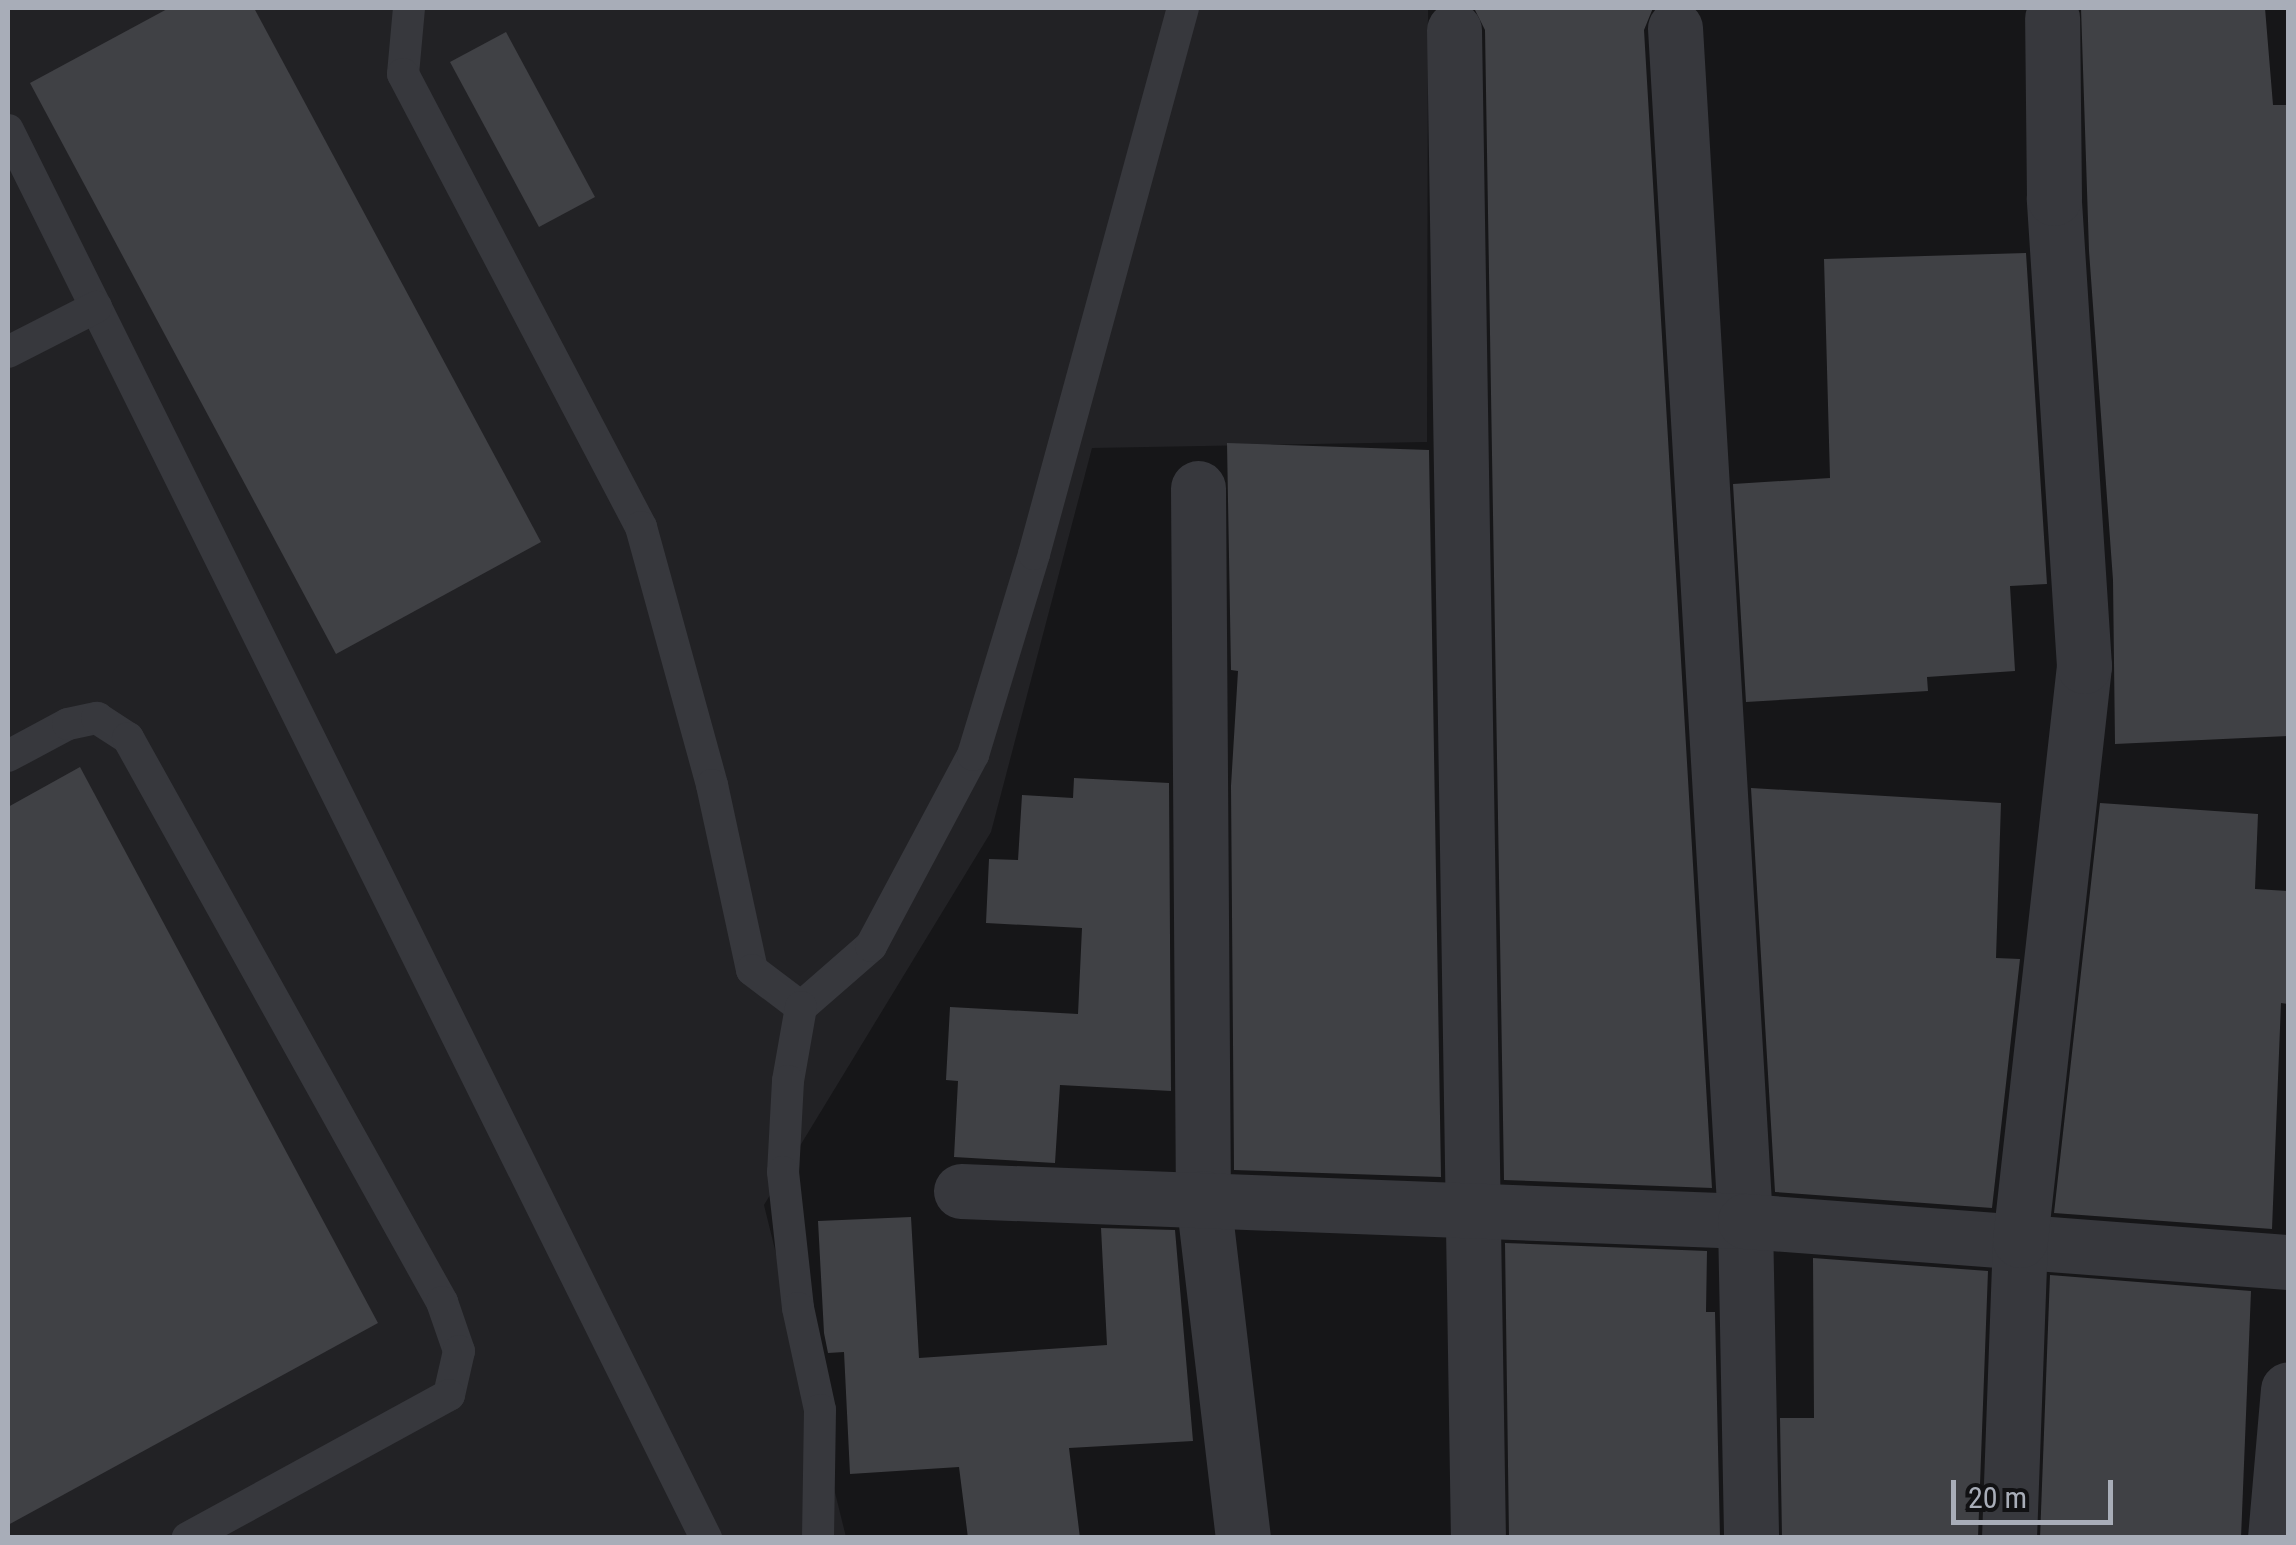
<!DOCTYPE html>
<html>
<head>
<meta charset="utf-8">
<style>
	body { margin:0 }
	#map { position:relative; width:2296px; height:1545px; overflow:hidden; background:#161618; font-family:"Roboto Condensed",sans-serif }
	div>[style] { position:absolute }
	.built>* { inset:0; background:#222225 }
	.building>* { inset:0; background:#404145 }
	.lane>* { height:32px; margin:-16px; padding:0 16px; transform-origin:16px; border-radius:16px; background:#37383d }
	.street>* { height:55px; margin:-27.5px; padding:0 27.5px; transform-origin:27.5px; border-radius:27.5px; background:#37383d }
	span { translate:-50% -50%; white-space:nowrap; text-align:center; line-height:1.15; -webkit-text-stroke:8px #111113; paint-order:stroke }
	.frame { position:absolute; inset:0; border:10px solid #a8adb8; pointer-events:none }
	.scale { position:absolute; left:1951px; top:1480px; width:162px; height:45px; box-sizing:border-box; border:5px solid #a8adb8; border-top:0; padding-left:12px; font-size:30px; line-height:35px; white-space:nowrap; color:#a8adb8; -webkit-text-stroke:8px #111113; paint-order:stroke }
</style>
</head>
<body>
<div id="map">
	<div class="built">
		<i style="clip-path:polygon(8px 8px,1428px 8px,1427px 442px,1092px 448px,991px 832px,764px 1205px,846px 1537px,8px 1538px)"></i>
	</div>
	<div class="building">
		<i style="clip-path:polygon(169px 8px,254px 8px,541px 542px,336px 654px,30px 83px)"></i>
		<i style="clip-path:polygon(1474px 8px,1653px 8px,1644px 30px,1712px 1188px,1504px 1180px,1485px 30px)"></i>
		<i style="clip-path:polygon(2081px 8px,2265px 8px,2273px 105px,2288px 105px,2288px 736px,2115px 744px,2113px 580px,2089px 251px)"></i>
		<i style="clip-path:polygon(506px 32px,595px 197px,539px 227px,450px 62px)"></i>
		<i style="clip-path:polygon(2026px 253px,2047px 584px,2010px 586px,2015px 671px,1927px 677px,1928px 691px,1746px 702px,1733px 484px,1830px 478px,1824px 259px)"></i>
		<i style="clip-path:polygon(1227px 443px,1429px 450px,1441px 1177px,1234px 1170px,1231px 786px,1238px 671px,1231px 670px)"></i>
		<i style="clip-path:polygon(80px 767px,378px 1323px,8px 1525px,8px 807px)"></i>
		<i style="clip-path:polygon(1074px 778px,1169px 783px,1171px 1091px,1060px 1085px,1055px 1163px,954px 1157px,958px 1081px,946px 1080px,950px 1007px,1078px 1014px,1082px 928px,986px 923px,989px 859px,1018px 860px,1022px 795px,1073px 798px)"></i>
		<i style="clip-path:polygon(1751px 788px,2001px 803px,1996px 958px,2020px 959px,1992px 1208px,1775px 1192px)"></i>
		<i style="clip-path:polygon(2100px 803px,2258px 814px,2255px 889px,2288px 891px,2288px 1004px,2281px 1003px,2272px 1229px,2054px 1213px)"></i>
		<i style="clip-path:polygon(911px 1217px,919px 1358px,1107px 1345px,1101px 1228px,1175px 1230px,1193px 1441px,1069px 1448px,1080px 1538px,968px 1538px,959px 1467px,850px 1474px,844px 1352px,828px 1353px,824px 1333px,818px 1221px)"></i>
		<i style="clip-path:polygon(1505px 1243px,1707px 1251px,1706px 1312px,1715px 1312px,1720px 1538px,1509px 1538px)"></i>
		<i style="clip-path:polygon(1813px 1258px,1988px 1271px,1978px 1538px,1782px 1538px,1780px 1418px,1814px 1418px)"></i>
		<i style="clip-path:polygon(2050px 1275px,2251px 1291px,2241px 1538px,2040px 1538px)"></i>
	</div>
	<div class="lane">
		<i style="left:409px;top:8px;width:66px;rotate:95.2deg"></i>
		<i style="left:403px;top:74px;width:512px;rotate:62.28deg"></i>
		<i style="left:641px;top:527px;width:268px;rotate:74.6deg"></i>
		<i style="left:712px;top:785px;width:189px;rotate:77.8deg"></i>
		<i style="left:752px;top:970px;width:61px;rotate:37.1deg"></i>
		<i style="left:801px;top:1007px;width:93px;rotate:-41.1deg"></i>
		<i style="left:871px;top:946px;width:217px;rotate:-61.9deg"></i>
		<i style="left:973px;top:755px;width:210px;rotate:-73.1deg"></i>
		<i style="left:1034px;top:554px;width:566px;rotate:-74.74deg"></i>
		<i style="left:8px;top:130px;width:1572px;rotate:63.63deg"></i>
		<i style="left:8px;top:352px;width:99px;rotate:-27.1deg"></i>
		<i style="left:8px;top:756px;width:68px;rotate:-28.1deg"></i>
		<i style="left:68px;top:724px;width:30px;rotate:-12deg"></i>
		<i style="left:97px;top:718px;width:37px;rotate:33deg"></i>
		<i style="left:128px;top:738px;width:646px;rotate:60.89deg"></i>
		<i style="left:442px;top:1302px;width:52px;rotate:70.9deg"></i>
		<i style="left:459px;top:1351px;width:45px;rotate:102.8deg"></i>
		<i style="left:449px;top:1395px;width:298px;rotate:151.3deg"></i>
		<i style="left:801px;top:1007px;width:75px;rotate:100deg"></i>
		<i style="left:788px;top:1081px;width:91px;rotate:93.1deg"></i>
		<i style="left:783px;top:1172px;width:137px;rotate:83.7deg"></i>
		<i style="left:798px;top:1308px;width:104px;rotate:77.8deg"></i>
		<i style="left:820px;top:1410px;width:128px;rotate:90.9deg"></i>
	</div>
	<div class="street">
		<i style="left:1675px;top:28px;width:1195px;rotate:86.64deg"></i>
		<i style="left:1745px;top:1221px;width:317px;rotate:88.9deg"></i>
		<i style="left:1454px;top:30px;width:1508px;rotate:89.09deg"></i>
		<i style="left:1198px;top:488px;width:710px;rotate:89.6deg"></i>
		<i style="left:1203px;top:1198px;width:342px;rotate:83.3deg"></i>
		<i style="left:961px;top:1191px;width:785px;rotate:2.19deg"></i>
		<i style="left:1745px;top:1221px;width:545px;rotate:4.32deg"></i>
		<i style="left:2009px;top:1538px;width:298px;rotate:-87.9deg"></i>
		<i style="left:2020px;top:1240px;width:578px;rotate:-83.64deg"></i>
		<i style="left:2084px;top:666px;width:469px;rotate:-93.7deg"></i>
		<i style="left:2054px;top:198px;width:180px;rotate:-90.6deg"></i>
		<i style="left:2275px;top:1538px;width:149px;rotate:-85deg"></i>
	</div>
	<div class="frame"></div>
	<div class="scale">20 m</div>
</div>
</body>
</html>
